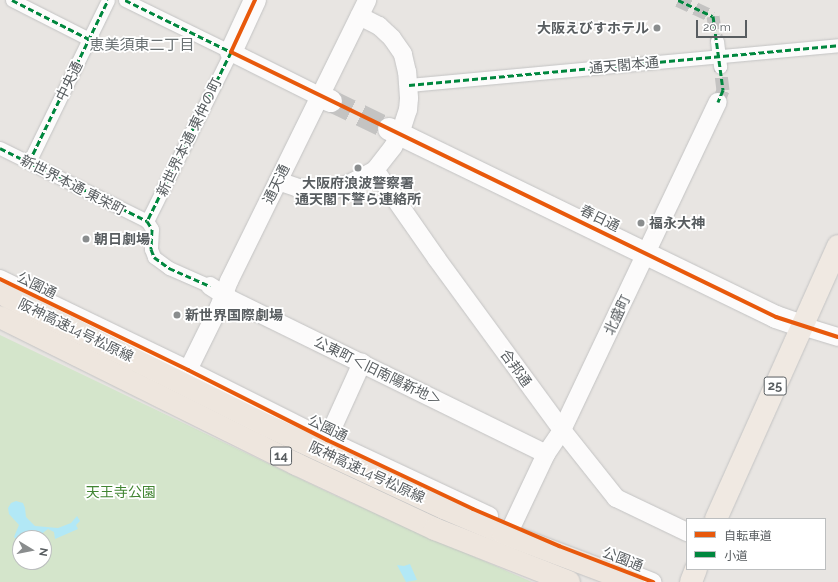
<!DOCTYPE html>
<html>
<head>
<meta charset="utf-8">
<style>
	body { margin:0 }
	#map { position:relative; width:838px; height:582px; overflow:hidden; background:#e8e5e2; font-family:Raleway,"Noto Sans JP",sans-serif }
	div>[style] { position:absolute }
	.green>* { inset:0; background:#d4e5cb }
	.water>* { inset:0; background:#b2e8f6 }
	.pedestrian-tunnel>* { height:13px; margin-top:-6.5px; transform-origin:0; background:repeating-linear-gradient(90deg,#c4c3c2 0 13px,transparent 0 19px) }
	.tertiary-tunnel>* { height:22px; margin-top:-11px; transform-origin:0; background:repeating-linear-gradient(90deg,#c4c3c2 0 22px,transparent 0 33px) }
	.roads { filter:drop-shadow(0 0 1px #c3c3c3) drop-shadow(0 0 1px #c3c3c3) }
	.pedestrian>* { height:13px; margin:-6.5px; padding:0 6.5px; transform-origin:6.5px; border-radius:6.5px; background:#fcfbfb }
	.minor>* { height:18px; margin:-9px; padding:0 9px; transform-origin:9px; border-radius:9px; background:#fcfbfb }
	.tertiary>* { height:22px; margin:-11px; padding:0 11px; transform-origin:11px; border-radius:11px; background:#fcfbfb }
	.trunk>* { height:22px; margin:-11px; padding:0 11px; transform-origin:11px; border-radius:11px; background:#f0e9e2 }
	.motorway>* { height:22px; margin:-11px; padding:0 11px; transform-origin:11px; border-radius:11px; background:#eee6de }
	.quiet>* { height:3px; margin-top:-1.5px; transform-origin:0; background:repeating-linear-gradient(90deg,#00873e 0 6px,transparent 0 9px) }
	.cycleway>* { height:4px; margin:-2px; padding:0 2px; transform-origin:2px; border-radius:2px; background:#e8590c }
	.dots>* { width:11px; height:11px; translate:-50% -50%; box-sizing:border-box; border:2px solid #fff; border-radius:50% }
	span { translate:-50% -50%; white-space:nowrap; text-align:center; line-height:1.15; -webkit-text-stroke:3.5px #fff; paint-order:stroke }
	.shield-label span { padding:1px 3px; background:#fff; border:1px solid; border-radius:3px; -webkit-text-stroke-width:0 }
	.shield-label { font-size:13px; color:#585d60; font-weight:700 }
	.poi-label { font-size:14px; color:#585d60; font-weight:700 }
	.right { translate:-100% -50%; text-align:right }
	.left { translate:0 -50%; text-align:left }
	.street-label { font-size:14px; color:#585d60 }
	.park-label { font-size:14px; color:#418532 }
	.neighbourhood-label { font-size:15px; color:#697072 }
	.legend { position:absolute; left:686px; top:518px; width:140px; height:52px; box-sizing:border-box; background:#fff; border:1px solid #bcbebf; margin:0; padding:5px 7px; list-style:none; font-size:12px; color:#585d60 }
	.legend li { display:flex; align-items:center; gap:8px; height:20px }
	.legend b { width:20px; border:1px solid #bcbebf }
	.north { position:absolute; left:12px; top:530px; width:40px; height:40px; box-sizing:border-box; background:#fff; border:1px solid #bcbebf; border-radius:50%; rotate:100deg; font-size:11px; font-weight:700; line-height:16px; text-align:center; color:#585d60 }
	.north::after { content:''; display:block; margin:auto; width:14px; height:18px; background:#8a8d8e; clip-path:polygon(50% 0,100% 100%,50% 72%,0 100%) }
	.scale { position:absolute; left:696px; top:20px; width:51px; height:18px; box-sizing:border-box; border:2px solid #585d60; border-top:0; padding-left:5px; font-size:12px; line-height:14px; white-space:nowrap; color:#585d60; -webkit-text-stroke:3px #fff; paint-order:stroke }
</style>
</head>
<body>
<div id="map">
	<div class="green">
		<i style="clip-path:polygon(evenodd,0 335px,336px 496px,532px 582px,0 582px,0 335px,20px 538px,44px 538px,44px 562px,20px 562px,20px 538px)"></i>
	</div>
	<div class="water">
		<i style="clip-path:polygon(16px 501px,23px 503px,25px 508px,26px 517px,35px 526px,58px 528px,71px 523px,77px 516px,80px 521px,76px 525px,78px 529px,55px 539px,54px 532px,48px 529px,36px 538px,16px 539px,14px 537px,19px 525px,9px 514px,8px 508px,11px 503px)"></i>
		<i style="clip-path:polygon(410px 564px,417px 580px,406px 582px,397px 565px,404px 566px)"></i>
	</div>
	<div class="pedestrian-tunnel">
		<i style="left:678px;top:0;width:38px;rotate:25deg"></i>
		<i style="left:713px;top:16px;width:25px;rotate:81deg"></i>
		<i style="left:718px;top:102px;width:13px;rotate:-67deg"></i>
		<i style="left:723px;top:90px;width:23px;rotate:-97deg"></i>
	</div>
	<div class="tertiary-tunnel">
		<i style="left:331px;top:101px;width:64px;rotate:25.8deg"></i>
	</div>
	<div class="roads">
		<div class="pedestrian">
			<i style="left:12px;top:0;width:86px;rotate:26.9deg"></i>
			<i style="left:125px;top:0;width:118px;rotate:26.1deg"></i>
			<i style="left:231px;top:52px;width:189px;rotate:116.4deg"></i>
			<i style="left:717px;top:41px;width:26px;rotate:83deg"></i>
			<i style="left:409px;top:85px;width:431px;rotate:-5.3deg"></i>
			<i style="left:0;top:148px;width:164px;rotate:26.4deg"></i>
			<i style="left:147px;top:221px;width:9px;rotate:58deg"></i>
			<i style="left:152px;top:229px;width:20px;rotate:93deg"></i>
			<i style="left:151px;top:249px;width:9px;rotate:69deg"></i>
			<i style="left:154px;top:257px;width:19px;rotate:36deg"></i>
			<i style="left:169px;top:268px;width:45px;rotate:23.7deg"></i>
			<i style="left:29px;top:162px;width:180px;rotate:-64deg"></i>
		</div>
		<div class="minor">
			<i style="left:231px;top:52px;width:98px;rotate:26.6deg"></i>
			<i style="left:375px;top:170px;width:108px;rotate:55.1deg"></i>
			<i style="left:437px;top:259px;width:212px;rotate:53.8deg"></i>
			<i style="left:562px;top:430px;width:87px;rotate:51.5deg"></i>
			<i style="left:616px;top:498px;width:79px;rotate:25.6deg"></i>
			<i style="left:278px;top:181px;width:21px;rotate:19deg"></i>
			<i style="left:298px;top:188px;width:19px;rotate:6deg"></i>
			<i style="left:317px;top:190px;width:18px;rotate:-3deg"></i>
			<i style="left:335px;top:189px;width:15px;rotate:-20deg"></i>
			<i style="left:349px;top:184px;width:30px;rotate:-28deg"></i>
			<i style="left:375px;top:170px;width:29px;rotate:-52deg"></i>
			<i style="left:393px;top:147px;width:15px;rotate:-62deg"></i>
			<i style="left:400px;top:134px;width:25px;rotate:-72deg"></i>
			<i style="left:408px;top:110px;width:12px;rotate:-85deg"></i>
			<i style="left:409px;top:98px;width:26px;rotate:-94deg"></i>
			<i style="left:407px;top:72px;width:18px;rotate:-103deg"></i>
			<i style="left:403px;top:54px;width:19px;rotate:-125deg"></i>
			<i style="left:392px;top:38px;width:18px;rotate:-137deg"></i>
			<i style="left:379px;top:26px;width:22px;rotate:-153deg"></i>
			<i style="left:0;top:279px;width:209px;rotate:25.8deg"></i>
			<i style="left:188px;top:370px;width:156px;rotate:26.7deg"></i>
			<i style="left:327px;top:440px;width:179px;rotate:25.1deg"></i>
			<i style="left:210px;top:286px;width:24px;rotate:33deg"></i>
			<i style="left:230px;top:299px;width:352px;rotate:26.1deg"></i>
			<i style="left:802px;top:326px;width:38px;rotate:17deg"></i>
			<i style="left:188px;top:370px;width:70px;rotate:-63.8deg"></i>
			<i style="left:219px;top:307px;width:28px;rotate:-69deg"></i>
			<i style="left:229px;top:281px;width:313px;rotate:-63.8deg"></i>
			<i style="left:327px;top:440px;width:85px;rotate:-65.6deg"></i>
			<i style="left:512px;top:526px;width:80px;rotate:-64.7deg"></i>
			<i style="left:546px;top:454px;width:29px;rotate:-56deg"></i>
			<i style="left:562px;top:430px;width:363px;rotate:-64.6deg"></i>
			<i style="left:620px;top:569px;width:35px;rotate:22deg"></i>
		</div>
		<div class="tertiary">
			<i style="left:231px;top:52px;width:57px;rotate:-65.2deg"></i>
			<i style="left:319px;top:96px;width:13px;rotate:23deg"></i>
			<i style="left:389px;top:129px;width:430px;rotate:25.9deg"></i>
			<i style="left:776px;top:317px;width:28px;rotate:19deg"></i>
		</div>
		<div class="trunk">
			<i style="left:716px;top:519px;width:299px;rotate:-65.9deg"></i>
			<i style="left:691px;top:582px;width:14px;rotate:-69deg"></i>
		</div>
		<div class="motorway">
			<i style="left:0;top:293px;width:299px;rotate:26.4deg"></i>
			<i style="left:268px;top:426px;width:194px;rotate:25deg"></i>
			<i style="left:444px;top:508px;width:64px;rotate:23deg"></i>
			<i style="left:503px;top:533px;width:139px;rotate:20.7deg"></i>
			<i style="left:0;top:317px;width:330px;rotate:26.4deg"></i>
			<i style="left:296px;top:464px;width:153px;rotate:25.1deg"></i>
			<i style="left:435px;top:529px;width:144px;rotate:21.6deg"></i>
		</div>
	</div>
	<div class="quiet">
		<i style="left:12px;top:0;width:86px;rotate:26.9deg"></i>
		<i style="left:125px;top:0;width:118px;rotate:26.1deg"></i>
		<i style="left:231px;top:52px;width:189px;rotate:116.4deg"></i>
		<i style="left:678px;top:0;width:38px;rotate:25deg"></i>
		<i style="left:713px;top:16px;width:75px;rotate:82.3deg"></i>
		<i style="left:723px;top:90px;width:13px;rotate:113deg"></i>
		<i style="left:409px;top:85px;width:431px;rotate:-5.3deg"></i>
		<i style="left:0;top:148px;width:164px;rotate:26.4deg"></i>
		<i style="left:147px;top:221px;width:9px;rotate:58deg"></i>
		<i style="left:152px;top:229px;width:20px;rotate:93deg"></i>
		<i style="left:151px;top:249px;width:9px;rotate:69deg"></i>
		<i style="left:154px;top:257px;width:19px;rotate:36deg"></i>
		<i style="left:169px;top:268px;width:45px;rotate:23.7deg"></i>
		<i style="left:29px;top:162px;width:180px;rotate:-64deg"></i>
	</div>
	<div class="cycleway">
		<i style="left:255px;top:0;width:57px;rotate:114.8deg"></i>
		<i style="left:231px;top:52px;width:606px;rotate:25.93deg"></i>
		<i style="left:776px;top:317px;width:65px;rotate:17.9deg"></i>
		<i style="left:0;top:279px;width:209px;rotate:25.8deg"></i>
		<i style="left:188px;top:370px;width:156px;rotate:26.7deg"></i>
		<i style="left:327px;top:440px;width:161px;rotate:25.3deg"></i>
		<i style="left:473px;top:509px;width:94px;rotate:23.3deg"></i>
		<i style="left:559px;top:546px;width:101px;rotate:21deg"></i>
	</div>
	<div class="dots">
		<i style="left:657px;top:28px;background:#8a8d8e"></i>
		<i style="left:358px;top:168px;background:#8a8d8e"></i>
		<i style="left:641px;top:223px;background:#8a8d8e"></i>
		<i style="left:86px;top:239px;background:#8a8d8e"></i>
		<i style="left:177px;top:315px;background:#8a8d8e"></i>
	</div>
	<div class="shield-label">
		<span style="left:775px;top:386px">25</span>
		<span style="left:281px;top:456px">14</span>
	</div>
	<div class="poi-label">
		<span class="right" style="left:649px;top:28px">大阪えびすホテル</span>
		<span style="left:358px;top:191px">大阪府浪波警察署<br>通天閣下警ら連絡所</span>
		<span class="left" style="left:649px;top:223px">福永大神</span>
		<span class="left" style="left:94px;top:239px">朝日劇場</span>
		<span class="left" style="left:185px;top:315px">新世界国際劇場</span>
	</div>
	<div class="street-label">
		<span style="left:624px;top:65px;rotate:-5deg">通天閣本通</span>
		<span style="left:69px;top:81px;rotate:-64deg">中央通</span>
		<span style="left:189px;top:137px;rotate:-64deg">新世界本通 東仲の町</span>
		<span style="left:276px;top:184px;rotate:-64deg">通天通</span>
		<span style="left:73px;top:185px;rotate:27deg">新世界本通 東栄町</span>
		<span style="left:600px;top:218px;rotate:26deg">春日通</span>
		<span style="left:37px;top:285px;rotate:26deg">公園通</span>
		<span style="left:617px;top:315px;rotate:-65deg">北盛町</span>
		<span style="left:76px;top:330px;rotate:26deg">阪神高速14号松原線</span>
		<span style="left:516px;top:368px;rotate:54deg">合邦通</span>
		<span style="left:378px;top:371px;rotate:26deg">公東町＜旧南陽新地＞</span>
		<span style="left:328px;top:428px;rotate:26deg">公園通</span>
		<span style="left:367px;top:472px;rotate:25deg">阪神高速14号松原線</span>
		<span style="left:623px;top:559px;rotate:21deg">公園通</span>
	</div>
	<div class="park-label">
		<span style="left:121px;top:492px">天王寺公園</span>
	</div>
	<div class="neighbourhood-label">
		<span style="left:142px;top:46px">恵美須東二丁目</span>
	</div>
	<ul class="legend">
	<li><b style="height:5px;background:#e8590c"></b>自転車道</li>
	<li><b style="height:5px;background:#00873e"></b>小道</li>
	</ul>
	<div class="north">N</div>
	<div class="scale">20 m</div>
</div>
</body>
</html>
